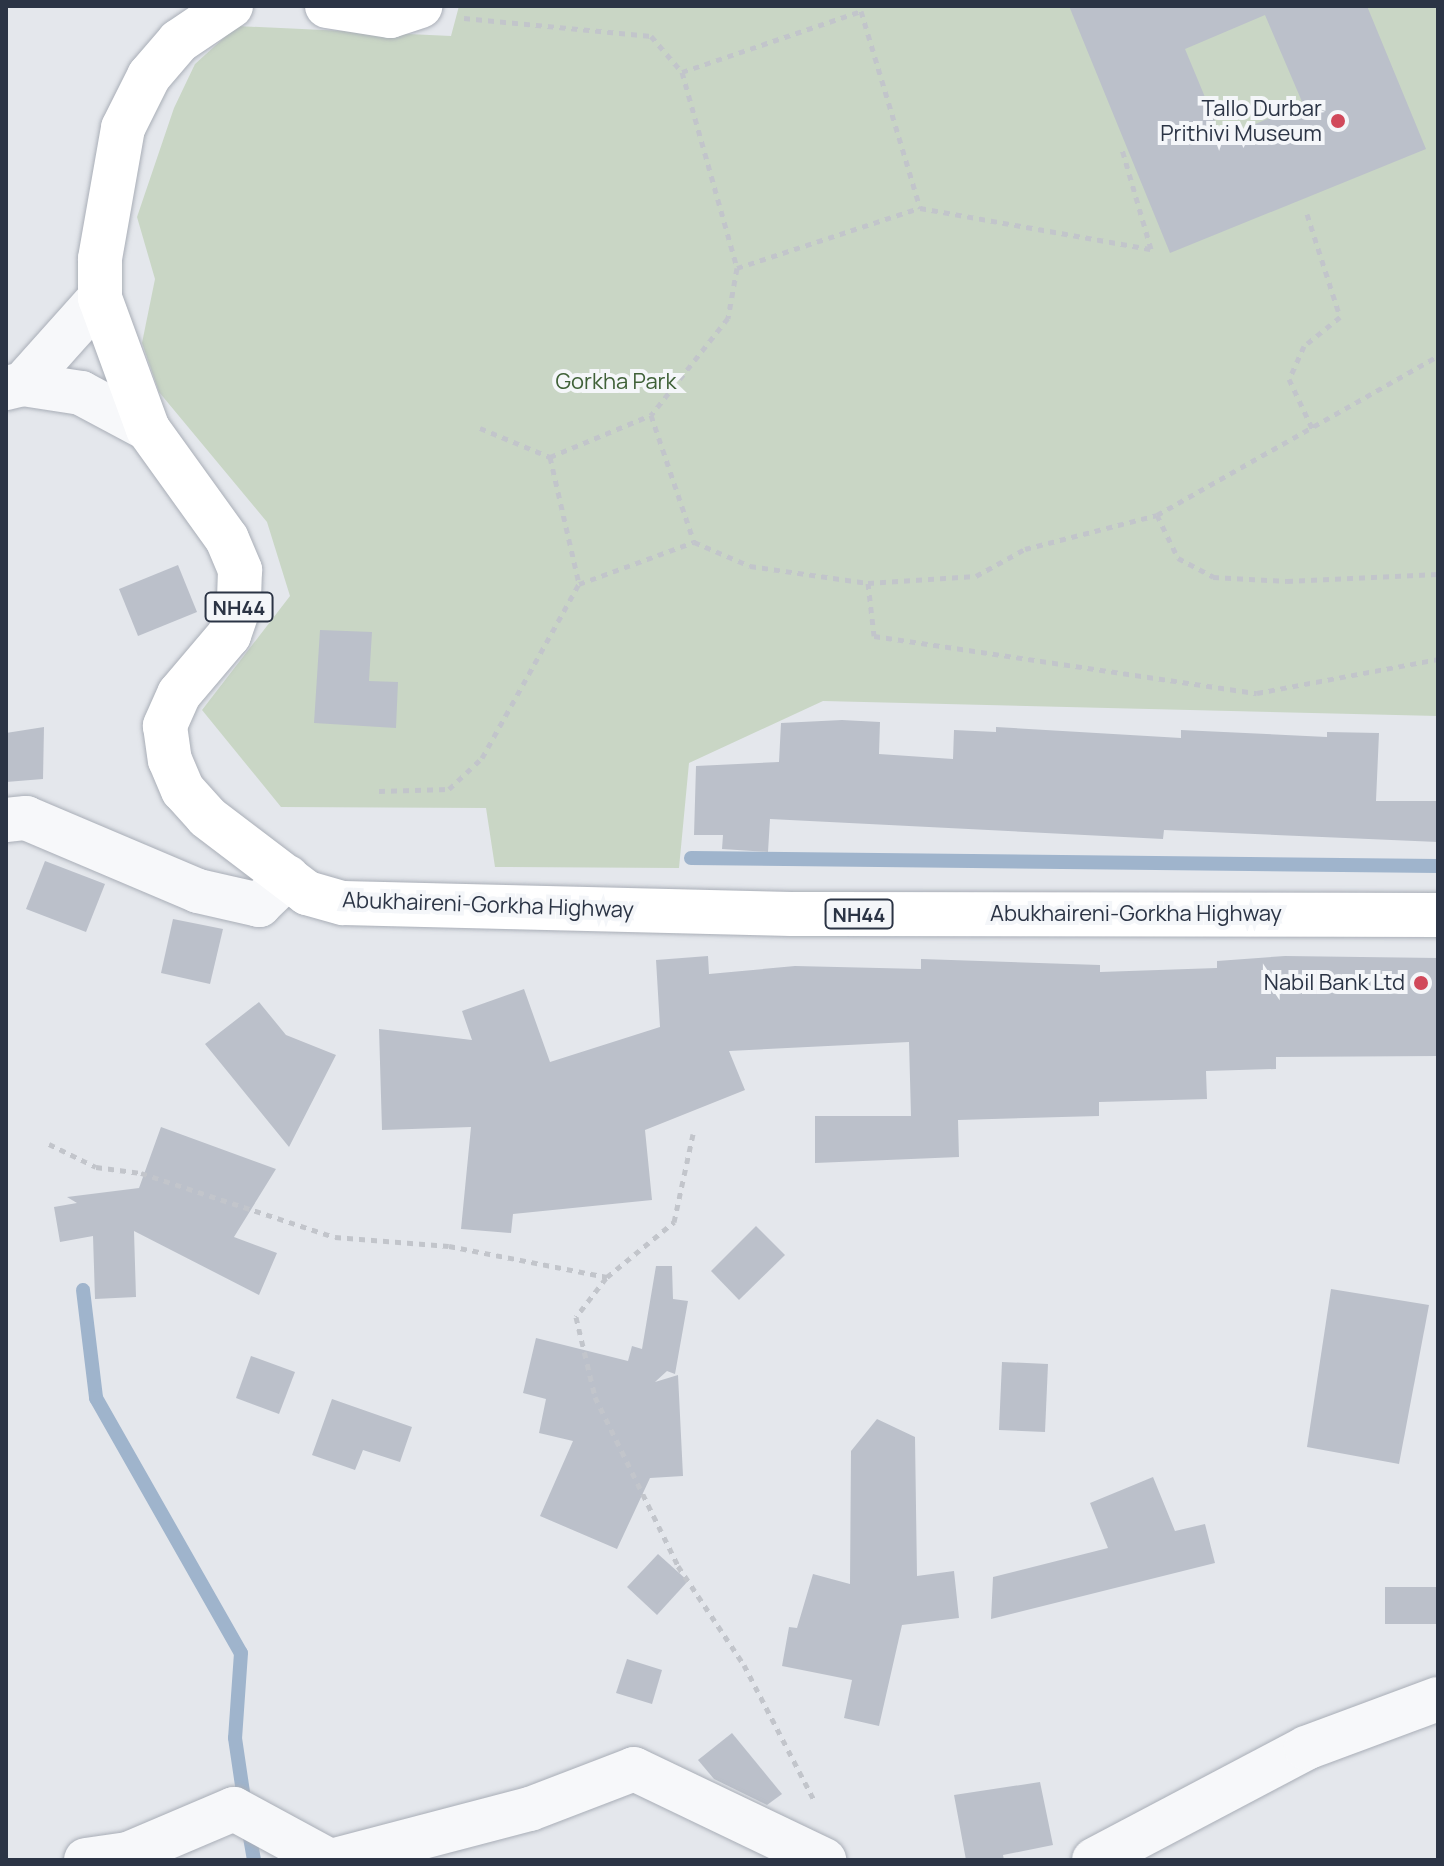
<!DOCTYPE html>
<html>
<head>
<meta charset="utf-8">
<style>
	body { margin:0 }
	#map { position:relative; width:1444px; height:1866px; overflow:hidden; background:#e4e7ec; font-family:Manrope,sans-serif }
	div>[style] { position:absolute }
	.green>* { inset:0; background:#c9d6c5 }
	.stream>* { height:14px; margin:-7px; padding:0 7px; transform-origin:7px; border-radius:7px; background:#9fb4cc }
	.building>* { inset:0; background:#bbc0ca }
	.path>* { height:5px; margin-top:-2.5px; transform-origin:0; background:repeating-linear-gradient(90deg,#c2c5cb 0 6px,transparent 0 12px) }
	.roads { filter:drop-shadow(0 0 2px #a9aeb7) drop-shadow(0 0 2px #a9aeb7) }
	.minor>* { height:44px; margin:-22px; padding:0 22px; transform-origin:22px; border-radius:22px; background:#f7f8fa }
	.major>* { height:44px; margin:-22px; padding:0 22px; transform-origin:22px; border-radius:22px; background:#fff }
	.dots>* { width:22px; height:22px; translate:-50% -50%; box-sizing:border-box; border:4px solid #f4f6f9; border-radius:50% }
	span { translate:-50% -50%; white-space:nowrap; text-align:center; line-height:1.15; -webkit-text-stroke:8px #f4f6f9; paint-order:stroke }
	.shield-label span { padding:2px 6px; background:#f4f6f9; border:2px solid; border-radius:6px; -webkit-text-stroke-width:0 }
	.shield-label { font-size:20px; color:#2b3445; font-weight:700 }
	.poi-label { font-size:22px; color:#2b3445 }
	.right { translate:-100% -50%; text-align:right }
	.park-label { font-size:22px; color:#3f6138 }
	.street-label { font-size:22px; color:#2b3445 }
	.frame { position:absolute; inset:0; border:8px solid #2b3445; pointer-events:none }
</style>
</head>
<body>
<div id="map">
	<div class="green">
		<i style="clip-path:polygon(459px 6px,1438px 6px,1438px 716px,823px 701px,689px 763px,679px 868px,495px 867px,486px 808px,281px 807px,202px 710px,290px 596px,267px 522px,159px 392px,142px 343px,155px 279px,137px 217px,174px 108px,195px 64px,237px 26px,451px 36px)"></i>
	</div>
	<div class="stream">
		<i style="left:691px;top:858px;width:747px;rotate:0.61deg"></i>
		<i style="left:83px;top:1290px;width:109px;rotate:83.1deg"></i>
		<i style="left:96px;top:1398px;width:293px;rotate:60.4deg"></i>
		<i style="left:241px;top:1653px;width:85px;rotate:94deg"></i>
		<i style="left:235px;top:1738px;width:69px;rotate:81.6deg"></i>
		<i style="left:248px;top:1826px;width:35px;rotate:80deg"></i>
	</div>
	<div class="building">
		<i style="clip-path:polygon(evenodd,1069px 6px,1367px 6px,1426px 149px,1170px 253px,1069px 6px,1265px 15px,1303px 104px,1222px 138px,1185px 49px,1265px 15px)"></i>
		<i style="clip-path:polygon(178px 565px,197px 612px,138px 636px,119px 589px)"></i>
		<i style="clip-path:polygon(320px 630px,372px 632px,369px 681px,398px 682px,396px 728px,314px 723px)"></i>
		<i style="clip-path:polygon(842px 720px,880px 722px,879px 754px,953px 759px,954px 730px,996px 732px,996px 727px,1181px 738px,1181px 730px,1327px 737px,1327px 732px,1379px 733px,1376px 801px,1438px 801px,1438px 842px,1164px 830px,1163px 839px,770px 819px,768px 852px,722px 849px,723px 835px,694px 835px,696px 766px,779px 762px,781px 723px)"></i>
		<i style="clip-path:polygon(44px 727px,43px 779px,6px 782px,6px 733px)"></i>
		<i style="clip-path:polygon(45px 861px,105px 884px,86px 932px,26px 909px)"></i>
		<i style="clip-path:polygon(173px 919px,223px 929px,210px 984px,161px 973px)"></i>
		<i style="clip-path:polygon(708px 956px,709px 974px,795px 966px,921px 969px,921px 959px,1100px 965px,1100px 972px,1217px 968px,1217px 961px,1285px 956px,1438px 958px,1438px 1056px,1276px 1057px,1276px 1069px,1206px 1071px,1207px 1099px,1099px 1102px,1099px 1116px,958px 1120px,959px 1157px,815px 1163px,815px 1116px,911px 1116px,909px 1042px,729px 1051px,745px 1090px,645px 1130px,652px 1200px,513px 1214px,511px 1233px,461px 1229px,471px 1127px,382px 1130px,379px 1029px,472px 1040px,462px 1011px,524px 989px,550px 1062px,660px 1027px,656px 960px)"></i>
		<i style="clip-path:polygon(259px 1002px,286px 1035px,336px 1055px,289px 1147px,205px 1044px)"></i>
		<i style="clip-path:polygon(161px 1127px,276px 1169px,234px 1237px,277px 1253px,259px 1295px,134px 1231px,136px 1297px,95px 1299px,93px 1236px,60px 1242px,54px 1207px,77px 1203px,67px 1197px,139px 1188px)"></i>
		<i style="clip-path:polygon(756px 1226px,785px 1255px,739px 1300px,711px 1271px)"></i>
		<i style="clip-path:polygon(656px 1266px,672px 1266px,673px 1299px,688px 1301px,675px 1374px,667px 1371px,655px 1382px,678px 1375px,683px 1476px,650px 1478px,617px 1549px,540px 1516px,573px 1441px,539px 1433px,546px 1399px,523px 1393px,536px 1338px,628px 1361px,632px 1346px,642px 1349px)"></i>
		<i style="clip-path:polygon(1331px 1289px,1429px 1305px,1399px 1464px,1307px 1447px)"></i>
		<i style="clip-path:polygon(251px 1356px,295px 1372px,279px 1414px,236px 1398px)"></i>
		<i style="clip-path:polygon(1002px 1362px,1048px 1364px,1045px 1432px,999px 1430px)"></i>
		<i style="clip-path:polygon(332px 1399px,412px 1427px,400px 1462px,363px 1450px,355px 1470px,312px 1455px)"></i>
		<i style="clip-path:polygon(877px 1419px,915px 1437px,917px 1576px,954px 1571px,959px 1618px,902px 1625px,879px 1726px,844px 1718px,852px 1680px,782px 1666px,789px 1627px,797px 1628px,813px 1574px,850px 1584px,851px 1451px)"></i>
		<i style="clip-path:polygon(1153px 1477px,1175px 1531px,1205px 1524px,1215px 1563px,991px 1619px,993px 1577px,1108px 1548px,1090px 1503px)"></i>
		<i style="clip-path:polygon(658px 1554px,688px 1581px,657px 1615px,627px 1587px)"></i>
		<i style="clip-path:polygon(1385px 1587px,1438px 1587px,1438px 1624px,1385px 1624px)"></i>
		<i style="clip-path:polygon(627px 1659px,662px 1670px,652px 1704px,616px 1693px)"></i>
		<i style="clip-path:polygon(732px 1733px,782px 1794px,767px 1805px,714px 1779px,698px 1760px)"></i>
		<i style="clip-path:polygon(1040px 1782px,1053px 1845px,1003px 1855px,1004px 1860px,966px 1860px,954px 1795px)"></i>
	</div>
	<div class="path">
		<i style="left:464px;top:18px;width:188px;rotate:5.5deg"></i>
		<i style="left:651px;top:36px;width:48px;rotate:49.3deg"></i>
		<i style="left:682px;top:72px;width:204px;rotate:74.3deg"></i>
		<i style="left:737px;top:268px;width:51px;rotate:100.2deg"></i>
		<i style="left:728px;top:318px;width:124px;rotate:128.4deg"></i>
		<i style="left:651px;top:415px;width:134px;rotate:71.3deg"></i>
		<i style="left:694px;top:542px;width:61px;rotate:23.2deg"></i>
		<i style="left:750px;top:566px;width:119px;rotate:8.2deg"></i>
		<i style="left:868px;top:583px;width:108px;rotate:-3.7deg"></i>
		<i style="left:976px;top:576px;width:56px;rotate:-28.9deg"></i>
		<i style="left:1025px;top:549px;width:136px;rotate:-14.4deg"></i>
		<i style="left:1157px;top:515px;width:323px;rotate:-29.5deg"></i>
		<i style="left:682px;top:72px;width:189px;rotate:-18.8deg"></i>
		<i style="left:861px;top:11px;width:206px;rotate:73.3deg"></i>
		<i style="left:1307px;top:214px;width:108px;rotate:72.2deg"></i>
		<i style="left:1340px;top:317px;width:46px;rotate:141.1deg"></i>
		<i style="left:1304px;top:346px;width:36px;rotate:114deg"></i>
		<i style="left:1289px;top:379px;width:56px;rotate:64.8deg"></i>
		<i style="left:737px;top:268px;width:193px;rotate:-18.2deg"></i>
		<i style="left:920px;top:208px;width:235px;rotate:10.1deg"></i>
		<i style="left:1151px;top:249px;width:104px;rotate:-106.2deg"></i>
		<i style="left:480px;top:428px;width:76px;rotate:22.5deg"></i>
		<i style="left:550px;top:457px;width:109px;rotate:-22.6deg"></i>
		<i style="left:550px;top:457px;width:130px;rotate:77.1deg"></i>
		<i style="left:1157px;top:515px;width:48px;rotate:64deg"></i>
		<i style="left:1178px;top:558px;width:40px;rotate:28deg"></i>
		<i style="left:1213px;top:577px;width:74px;rotate:3.1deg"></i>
		<i style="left:1287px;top:581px;width:151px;rotate:-2.7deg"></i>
		<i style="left:868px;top:583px;width:53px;rotate:83.5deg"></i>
		<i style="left:874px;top:636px;width:387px;rotate:8.5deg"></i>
		<i style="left:1257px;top:693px;width:184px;rotate:-10.6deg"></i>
		<i style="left:379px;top:791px;width:70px;rotate:-1.6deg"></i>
		<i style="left:449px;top:789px;width:45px;rotate:-43.2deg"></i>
		<i style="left:482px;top:758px;width:199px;rotate:-60.9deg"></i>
		<i style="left:579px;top:584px;width:122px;rotate:-20.1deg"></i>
		<i style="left:49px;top:1144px;width:52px;rotate:26.1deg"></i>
		<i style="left:96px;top:1167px;width:45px;rotate:7.6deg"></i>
		<i style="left:141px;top:1173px;width:204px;rotate:18.3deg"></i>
		<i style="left:335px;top:1237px;width:114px;rotate:4.5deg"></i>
		<i style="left:449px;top:1246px;width:161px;rotate:11.1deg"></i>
		<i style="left:607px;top:1277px;width:87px;rotate:-39.4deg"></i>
		<i style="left:674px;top:1222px;width:90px;rotate:-77.8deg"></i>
		<i style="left:606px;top:1278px;width:49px;rotate:127.6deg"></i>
		<i style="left:576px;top:1317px;width:82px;rotate:76.6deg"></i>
		<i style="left:595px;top:1397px;width:188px;rotate:63.8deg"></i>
		<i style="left:678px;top:1566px;width:119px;rotate:56.3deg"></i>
		<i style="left:744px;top:1665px;width:154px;rotate:62.6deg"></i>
	</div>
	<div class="roads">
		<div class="minor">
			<i style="left:23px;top:384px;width:59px;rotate:8.8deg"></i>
			<i style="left:81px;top:393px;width:76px;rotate:28.2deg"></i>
			<i style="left:6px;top:388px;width:17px;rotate:-13deg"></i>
			<i style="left:23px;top:384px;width:115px;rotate:-48.2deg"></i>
			<i style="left:6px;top:820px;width:20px;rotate:-6deg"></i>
			<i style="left:26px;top:818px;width:187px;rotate:23deg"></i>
			<i style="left:198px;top:891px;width:63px;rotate:12.9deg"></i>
			<i style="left:259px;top:905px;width:40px;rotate:-44deg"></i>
			<i style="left:86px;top:1860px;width:42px;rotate:-8.1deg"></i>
			<i style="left:128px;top:1854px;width:115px;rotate:-23deg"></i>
			<i style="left:234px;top:1809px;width:107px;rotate:28.5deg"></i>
			<i style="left:335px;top:1860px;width:202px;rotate:-14.7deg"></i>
			<i style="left:530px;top:1809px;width:111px;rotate:-21deg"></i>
			<i style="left:634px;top:1769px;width:211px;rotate:25.6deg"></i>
			<i style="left:1094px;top:1860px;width:240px;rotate:-27.8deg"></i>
			<i style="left:1306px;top:1748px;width:141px;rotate:-20.4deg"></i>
		</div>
		<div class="major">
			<i style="left:231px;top:6px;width:63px;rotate:146.1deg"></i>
			<i style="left:179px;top:41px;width:46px;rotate:130.6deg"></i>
			<i style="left:149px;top:76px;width:58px;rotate:116.6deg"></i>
			<i style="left:123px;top:128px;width:133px;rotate:100deg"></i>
			<i style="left:100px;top:259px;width:39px;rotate:90deg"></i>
			<i style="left:100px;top:298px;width:140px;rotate:69.9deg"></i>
			<i style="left:148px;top:429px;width:135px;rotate:54.3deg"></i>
			<i style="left:227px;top:539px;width:34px;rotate:67deg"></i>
			<i style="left:240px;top:570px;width:36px;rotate:92deg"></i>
			<i style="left:239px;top:606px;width:31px;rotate:109deg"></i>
			<i style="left:229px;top:635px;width:77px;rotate:130.3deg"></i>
			<i style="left:179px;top:694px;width:35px;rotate:114deg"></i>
			<i style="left:165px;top:726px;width:34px;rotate:82deg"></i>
			<i style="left:170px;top:760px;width:33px;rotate:67deg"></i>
			<i style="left:183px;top:790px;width:36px;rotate:48deg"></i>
			<i style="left:207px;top:817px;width:126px;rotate:37.2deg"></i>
			<i style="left:307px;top:893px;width:37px;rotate:16deg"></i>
			<i style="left:343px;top:903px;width:448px;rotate:1.4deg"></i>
			<i style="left:791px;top:914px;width:647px;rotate:0.09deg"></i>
			<i style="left:327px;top:6px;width:64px;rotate:9deg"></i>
			<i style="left:390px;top:16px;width:32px;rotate:-18deg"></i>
		</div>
	</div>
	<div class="dots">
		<i style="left:1338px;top:121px;background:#d1495b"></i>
		<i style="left:1421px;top:983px;background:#d1495b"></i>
	</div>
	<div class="shield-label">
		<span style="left:239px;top:607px">NH44</span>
		<span style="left:859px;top:914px">NH44</span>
	</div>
	<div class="poi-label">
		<span class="right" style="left:1322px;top:121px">Tallo Durbar<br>Prithivi Museum</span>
		<span class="right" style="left:1405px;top:983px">Nabil Bank Ltd</span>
	</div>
	<div class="park-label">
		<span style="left:616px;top:382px">Gorkha Park</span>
	</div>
	<div class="street-label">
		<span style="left:488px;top:905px;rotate:2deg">Abukhaireni-Gorkha Highway</span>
		<span style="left:1136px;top:914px">Abukhaireni-Gorkha Highway</span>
	</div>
	<div class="frame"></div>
</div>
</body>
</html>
